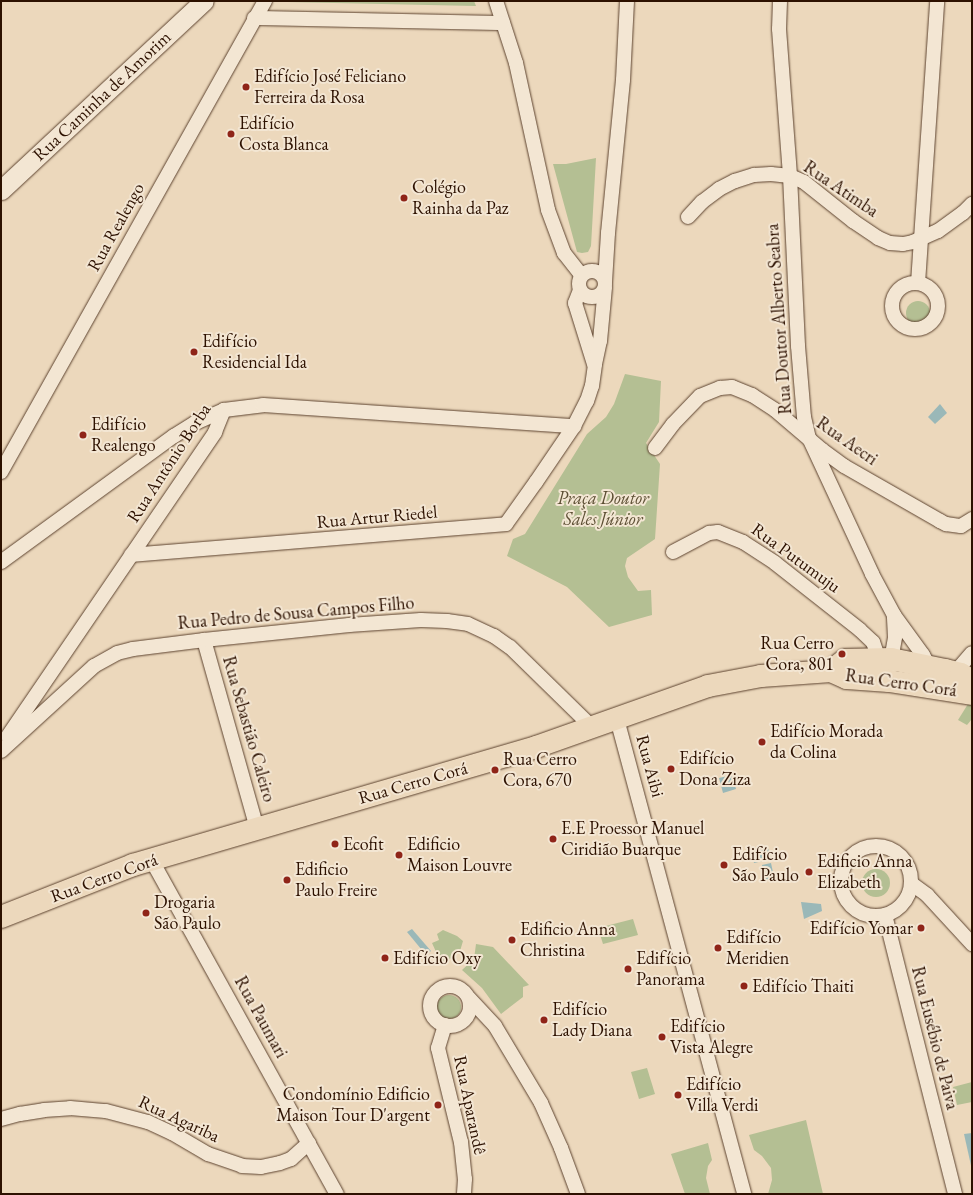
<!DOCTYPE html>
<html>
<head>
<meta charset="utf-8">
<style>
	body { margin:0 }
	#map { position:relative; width:973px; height:1195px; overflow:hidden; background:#ecd8bc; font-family:"EB Garamond",serif }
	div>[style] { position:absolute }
	.green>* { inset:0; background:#b4bf93 }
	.round { border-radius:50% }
	.water>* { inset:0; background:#9ab8b8 }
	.roads { filter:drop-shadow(0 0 1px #5d432f) drop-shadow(0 0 1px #5d432f) }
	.street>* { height:14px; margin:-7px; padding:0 7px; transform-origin:7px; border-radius:7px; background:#f3e6d3 }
	.street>.ring { margin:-7px; padding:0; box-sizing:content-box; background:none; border:14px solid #f3e6d3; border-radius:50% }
	.secondary>* { height:19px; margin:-9.5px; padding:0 9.5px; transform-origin:9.5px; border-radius:9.5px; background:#f3e6d3 }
	.primary>* { height:22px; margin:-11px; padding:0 11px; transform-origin:11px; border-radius:11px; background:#ecd8bc }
	.dots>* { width:11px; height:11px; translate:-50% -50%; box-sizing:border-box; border:2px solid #f3e6d3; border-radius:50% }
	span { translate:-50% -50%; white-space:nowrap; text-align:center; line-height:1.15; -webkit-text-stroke:4px #f3e6d3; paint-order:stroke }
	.poi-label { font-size:18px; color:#2d1100 }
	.left { translate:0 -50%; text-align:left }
	.right { translate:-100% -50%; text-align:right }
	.street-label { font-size:18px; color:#2d1100 }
	.park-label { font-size:18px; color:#5c4e33; font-style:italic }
	.frame { position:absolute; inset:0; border:2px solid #2d1100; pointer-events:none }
</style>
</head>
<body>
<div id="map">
	<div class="green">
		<i style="clip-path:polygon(287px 1px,474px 1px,476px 6px,287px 2px)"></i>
		<i style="clip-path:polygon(596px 158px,591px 246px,588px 252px,582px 253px,577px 252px,553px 164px,566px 164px)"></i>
		<i class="round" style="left:906px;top:301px;width:24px;height:24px"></i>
		<i style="clip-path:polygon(625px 374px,661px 381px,659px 422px,646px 443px,660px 464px,655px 539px,627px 558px,625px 566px,628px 577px,638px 591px,651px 590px,652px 615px,609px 627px,567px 587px,507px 556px,513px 539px,525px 534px,587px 434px,606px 417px,614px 404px)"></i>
		<i style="clip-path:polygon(968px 704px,972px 705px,972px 719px,967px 725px,958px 720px)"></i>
		<i class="round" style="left:862px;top:869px;width:28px;height:28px"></i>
		<i style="clip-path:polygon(633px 919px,638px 935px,603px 944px,598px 928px)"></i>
		<i style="clip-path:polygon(443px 930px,457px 936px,463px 941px,460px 951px,442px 965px,432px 943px,439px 940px,437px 934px)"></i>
		<i style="clip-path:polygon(476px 944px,493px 947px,529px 985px,523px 987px,523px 997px,501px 1014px,482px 988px,462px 970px,474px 959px)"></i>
		<i class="round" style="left:437px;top:995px;width:24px;height:24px"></i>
		<i style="clip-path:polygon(647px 1068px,655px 1094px,639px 1099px,631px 1072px)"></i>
		<i style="clip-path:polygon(972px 1082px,972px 1102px,957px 1105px,953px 1087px)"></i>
		<i style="clip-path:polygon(806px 1120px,823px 1194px,768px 1194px,772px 1180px,771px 1168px,762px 1156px,754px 1150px,749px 1135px)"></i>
		<i style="clip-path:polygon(708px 1143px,712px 1160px,708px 1166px,706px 1178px,710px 1194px,685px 1194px,671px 1154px)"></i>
	</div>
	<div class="water">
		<i style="clip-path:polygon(940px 404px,947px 413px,935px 424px,928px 417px)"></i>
		<i style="clip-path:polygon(732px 775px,736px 789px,723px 793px,719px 778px)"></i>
		<i style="clip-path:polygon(768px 848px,771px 859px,754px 863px,751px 852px)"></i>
		<i style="clip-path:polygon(771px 863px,774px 877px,765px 880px,762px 865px)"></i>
		<i style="clip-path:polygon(801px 902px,821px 904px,822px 911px,804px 919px)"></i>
		<i style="clip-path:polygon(412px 929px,431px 951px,426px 955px,407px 932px)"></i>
		<i style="clip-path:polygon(972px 1133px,972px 1170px,964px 1134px)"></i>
	</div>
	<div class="roads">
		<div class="street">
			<i style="left:496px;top:1px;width:65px;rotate:72.1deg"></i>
			<i style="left:516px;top:63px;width:150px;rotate:77.7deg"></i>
			<i style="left:548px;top:210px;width:46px;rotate:69.6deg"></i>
			<i style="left:564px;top:253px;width:28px;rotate:52deg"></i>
			<i style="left:780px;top:1px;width:28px;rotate:92deg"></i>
			<i style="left:779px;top:29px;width:147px;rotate:85.7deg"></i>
			<i style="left:790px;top:176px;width:170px;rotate:87.3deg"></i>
			<i style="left:798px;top:346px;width:71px;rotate:85.2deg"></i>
			<i style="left:804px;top:417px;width:22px;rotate:77deg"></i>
			<i style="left:809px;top:438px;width:150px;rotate:65.1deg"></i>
			<i style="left:872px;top:574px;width:47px;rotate:61.8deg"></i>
			<i style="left:894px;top:615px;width:49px;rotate:54.1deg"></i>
			<i style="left:923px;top:655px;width:17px;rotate:62deg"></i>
			<i style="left:254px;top:18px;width:249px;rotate:1.2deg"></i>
			<i style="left:688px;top:217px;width:21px;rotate:-47deg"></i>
			<i style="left:702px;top:202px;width:21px;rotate:-37deg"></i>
			<i style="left:719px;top:189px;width:18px;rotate:-27deg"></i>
			<i style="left:735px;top:181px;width:20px;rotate:-18deg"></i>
			<i style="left:754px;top:175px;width:17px;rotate:-3deg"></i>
			<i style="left:771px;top:174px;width:19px;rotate:6deg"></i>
			<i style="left:790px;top:176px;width:15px;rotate:23deg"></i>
			<i style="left:804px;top:182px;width:63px;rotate:38.5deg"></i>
			<i style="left:853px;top:221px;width:30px;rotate:34deg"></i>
			<i style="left:878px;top:238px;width:13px;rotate:23deg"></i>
			<i style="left:890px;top:243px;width:13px;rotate:4deg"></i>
			<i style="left:903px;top:244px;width:10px;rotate:-11deg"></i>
			<i style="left:913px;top:242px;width:27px;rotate:-24deg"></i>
			<i style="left:938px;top:231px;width:31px;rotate:-36deg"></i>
			<i style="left:963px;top:213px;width:13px;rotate:-45deg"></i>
			<i class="ring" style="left:579px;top:271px;width:12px;height:12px"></i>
			<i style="left:605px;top:282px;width:49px;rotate:-86.5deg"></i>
			<i style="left:608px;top:233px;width:154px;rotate:-84.4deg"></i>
			<i style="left:623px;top:80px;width:79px;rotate:-87.1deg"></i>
			<i style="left:918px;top:283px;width:283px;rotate:-86.1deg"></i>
			<i class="ring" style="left:892px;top:283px;width:32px;height:32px"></i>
			<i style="left:580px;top:290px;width:14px;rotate:111deg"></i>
			<i style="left:575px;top:303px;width:64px;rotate:72.7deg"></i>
			<i style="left:655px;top:448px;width:30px;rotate:-53deg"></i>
			<i style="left:673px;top:424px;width:39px;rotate:-46deg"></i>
			<i style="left:700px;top:396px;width:22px;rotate:-22deg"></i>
			<i style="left:720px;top:388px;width:12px;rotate:-5deg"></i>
			<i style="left:732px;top:387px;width:22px;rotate:22deg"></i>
			<i style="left:752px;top:395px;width:27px;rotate:33deg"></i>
			<i style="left:775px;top:410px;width:62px;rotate:40.4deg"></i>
			<i style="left:822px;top:450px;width:27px;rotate:36deg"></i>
			<i style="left:844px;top:466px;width:111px;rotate:29.8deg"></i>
			<i style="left:940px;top:521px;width:7px;rotate:27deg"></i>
			<i style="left:946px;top:524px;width:15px;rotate:8deg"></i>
			<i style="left:961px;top:526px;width:13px;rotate:-32deg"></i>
			<i style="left:1px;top:472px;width:540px;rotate:-60.73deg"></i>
			<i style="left:673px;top:552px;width:41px;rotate:-27.8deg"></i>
			<i style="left:709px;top:533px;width:9px;rotate:-6deg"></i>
			<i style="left:718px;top:532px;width:27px;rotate:22deg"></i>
			<i style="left:743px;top:542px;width:38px;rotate:33deg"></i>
			<i style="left:775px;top:563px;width:108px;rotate:38.2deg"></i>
			<i style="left:860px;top:630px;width:18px;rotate:43deg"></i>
			<i style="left:873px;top:642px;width:18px;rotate:71deg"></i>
			<i style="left:131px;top:555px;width:376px;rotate:-4.7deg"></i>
			<i style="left:506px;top:524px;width:52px;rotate:-54.5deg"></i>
			<i style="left:536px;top:482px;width:68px;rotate:-55.8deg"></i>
			<i style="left:574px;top:426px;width:28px;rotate:-63deg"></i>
			<i style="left:587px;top:401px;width:16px;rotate:-72deg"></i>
			<i style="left:592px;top:386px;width:22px;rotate:-82deg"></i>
			<i style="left:595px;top:364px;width:24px;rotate:-78deg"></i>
			<i style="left:600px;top:341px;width:54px;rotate:-84.7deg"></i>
			<i style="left:1px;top:562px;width:214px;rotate:-36.1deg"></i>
			<i style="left:174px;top:436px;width:25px;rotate:-32deg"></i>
			<i style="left:195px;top:423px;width:32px;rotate:-24deg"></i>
			<i style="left:224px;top:410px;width:39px;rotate:-7deg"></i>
			<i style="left:263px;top:405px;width:312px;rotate:3.9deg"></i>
			<i style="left:204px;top:640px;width:195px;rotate:74.3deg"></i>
			<i style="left:890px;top:666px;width:29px;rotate:-80deg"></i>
			<i style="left:895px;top:637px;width:22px;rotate:-93deg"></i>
			<i style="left:956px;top:681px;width:12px;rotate:-81deg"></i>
			<i style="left:958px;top:669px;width:21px;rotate:-49deg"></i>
			<i style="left:617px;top:719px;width:492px;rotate:75deg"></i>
			<i style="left:8px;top:736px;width:368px;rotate:-55.7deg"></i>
			<i style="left:215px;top:432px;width:24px;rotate:-68deg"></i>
			<i style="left:1px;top:751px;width:126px;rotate:-42.4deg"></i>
			<i style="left:94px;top:666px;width:26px;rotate:-29deg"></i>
			<i style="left:117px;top:653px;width:16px;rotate:-14deg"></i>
			<i style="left:133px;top:649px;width:72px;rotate:-7.2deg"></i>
			<i style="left:204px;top:640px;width:146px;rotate:-5.9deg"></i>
			<i style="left:349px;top:625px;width:72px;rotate:-4deg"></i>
			<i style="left:421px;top:620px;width:26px;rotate:2deg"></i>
			<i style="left:447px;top:621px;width:21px;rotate:8deg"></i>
			<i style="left:468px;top:624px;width:29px;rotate:25deg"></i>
			<i style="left:494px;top:636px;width:19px;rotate:35deg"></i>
			<i style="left:510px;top:647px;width:116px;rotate:44.3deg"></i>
			<i class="ring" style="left:841px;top:846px;width:56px;height:56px"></i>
			<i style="left:151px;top:859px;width:383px;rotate:61deg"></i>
			<i style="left:912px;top:884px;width:19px;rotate:36deg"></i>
			<i style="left:927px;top:895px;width:67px;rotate:47.4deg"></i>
			<i style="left:885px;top:915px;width:288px;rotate:75.9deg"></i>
			<i class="ring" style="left:430px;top:986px;width:26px;height:26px"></i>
			<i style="left:469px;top:998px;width:38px;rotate:47deg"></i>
			<i style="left:495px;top:1026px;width:90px;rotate:59.1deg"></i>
			<i style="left:541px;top:1103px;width:49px;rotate:66deg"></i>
			<i style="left:561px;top:1148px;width:49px;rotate:69.7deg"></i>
			<i style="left:445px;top:1025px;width:24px;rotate:107deg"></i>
			<i style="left:438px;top:1048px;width:97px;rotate:76.3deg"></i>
			<i style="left:461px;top:1142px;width:37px;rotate:84deg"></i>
			<i style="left:465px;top:1179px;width:15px;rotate:94deg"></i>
			<i style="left:1px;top:1119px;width:20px;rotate:-15deg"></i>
			<i style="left:20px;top:1114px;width:24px;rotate:-9deg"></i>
			<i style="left:44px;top:1110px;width:26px;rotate:-4deg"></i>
			<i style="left:70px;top:1108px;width:36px;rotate:5deg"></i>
			<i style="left:106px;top:1111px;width:43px;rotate:14.7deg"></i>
			<i style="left:148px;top:1122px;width:26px;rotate:25deg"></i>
			<i style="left:172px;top:1133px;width:42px;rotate:30.3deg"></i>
			<i style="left:208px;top:1154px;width:36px;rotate:19deg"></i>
			<i style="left:242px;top:1166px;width:19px;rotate:3deg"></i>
			<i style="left:261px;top:1167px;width:19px;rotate:-12deg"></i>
			<i style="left:280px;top:1163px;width:12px;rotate:-20deg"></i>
			<i style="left:291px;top:1159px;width:24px;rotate:-42deg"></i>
		</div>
		<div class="secondary">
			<i style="left:1px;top:190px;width:277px;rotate:-43deg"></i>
		</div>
		<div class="primary">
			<i style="left:831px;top:671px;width:18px;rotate:-38deg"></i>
			<i style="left:845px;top:660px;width:46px;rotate:-1.2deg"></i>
			<i style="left:891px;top:659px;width:55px;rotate:11.5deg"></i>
			<i style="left:945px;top:670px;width:16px;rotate:14deg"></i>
			<i style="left:961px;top:674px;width:13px;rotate:32deg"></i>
			<i style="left:1px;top:917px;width:142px;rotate:-21.5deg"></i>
			<i style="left:133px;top:865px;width:420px;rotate:-16.3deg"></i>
			<i style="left:536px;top:747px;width:182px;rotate:-19.5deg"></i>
			<i style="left:708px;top:686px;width:54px;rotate:-10.7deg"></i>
			<i style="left:761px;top:676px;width:70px;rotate:-4.1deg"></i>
			<i style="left:831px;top:671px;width:17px;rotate:24deg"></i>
			<i style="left:847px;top:678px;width:42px;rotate:4.1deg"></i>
			<i style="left:889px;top:681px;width:84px;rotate:8.9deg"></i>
		</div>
	</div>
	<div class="dots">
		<i style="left:246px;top:87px;background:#8f2418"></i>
		<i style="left:231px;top:134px;background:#8f2418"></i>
		<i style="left:404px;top:198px;background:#8f2418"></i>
		<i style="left:194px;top:352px;background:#8f2418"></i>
		<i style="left:83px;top:435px;background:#8f2418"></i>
		<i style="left:842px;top:654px;background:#8f2418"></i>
		<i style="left:762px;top:742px;background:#8f2418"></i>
		<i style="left:671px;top:769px;background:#8f2418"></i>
		<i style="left:495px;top:770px;background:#8f2418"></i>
		<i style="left:553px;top:839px;background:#8f2418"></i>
		<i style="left:335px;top:844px;background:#8f2418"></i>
		<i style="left:399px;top:855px;background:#8f2418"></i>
		<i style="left:724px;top:865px;background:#8f2418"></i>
		<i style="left:809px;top:872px;background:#8f2418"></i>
		<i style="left:287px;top:880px;background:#8f2418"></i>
		<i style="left:146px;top:913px;background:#8f2418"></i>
		<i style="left:921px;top:928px;background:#8f2418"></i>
		<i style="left:512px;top:940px;background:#8f2418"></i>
		<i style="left:718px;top:948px;background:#8f2418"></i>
		<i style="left:385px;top:958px;background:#8f2418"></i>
		<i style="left:628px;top:969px;background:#8f2418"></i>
		<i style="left:744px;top:986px;background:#8f2418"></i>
		<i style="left:544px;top:1020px;background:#8f2418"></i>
		<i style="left:662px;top:1037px;background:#8f2418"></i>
		<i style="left:678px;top:1095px;background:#8f2418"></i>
		<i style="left:438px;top:1105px;background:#8f2418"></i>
	</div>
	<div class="poi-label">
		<span class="left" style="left:254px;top:87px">Edifício José Feliciano<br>Ferreira da Rosa</span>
		<span class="left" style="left:239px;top:134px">Edifício<br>Costa Blanca</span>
		<span class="left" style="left:412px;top:198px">Colégio<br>Rainha da Paz</span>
		<span class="left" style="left:202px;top:352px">Edifício<br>Residencial Ida</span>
		<span class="left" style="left:91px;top:435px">Edifício<br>Realengo</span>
		<span class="right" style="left:834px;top:654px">Rua Cerro<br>Cora, 801</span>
		<span class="left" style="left:770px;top:742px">Edifício Morada<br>da Colina</span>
		<span class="left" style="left:679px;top:769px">Edifício<br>Dona Ziza</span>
		<span class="left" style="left:503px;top:770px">Rua Cerro<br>Cora, 670</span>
		<span class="left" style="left:561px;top:839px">E.E Proessor Manuel<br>Ciridião Buarque</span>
		<span class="left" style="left:343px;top:844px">Ecofit</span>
		<span class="left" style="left:407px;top:855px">Edificio<br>Maison Louvre</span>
		<span class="left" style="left:732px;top:865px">Edifício<br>São Paulo</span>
		<span class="left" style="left:817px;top:872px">Edificio Anna<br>Elizabeth</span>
		<span class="left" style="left:295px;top:880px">Edificio<br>Paulo Freire</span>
		<span class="left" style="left:154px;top:913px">Drogaria<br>São Paulo</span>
		<span class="right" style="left:913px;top:928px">Edifício Yomar</span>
		<span class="left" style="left:520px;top:940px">Edificio Anna<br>Christina</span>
		<span class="left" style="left:726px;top:948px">Edifício<br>Meridien</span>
		<span class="left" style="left:393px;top:958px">Edifício Oxy</span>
		<span class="left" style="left:636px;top:969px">Edifício<br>Panorama</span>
		<span class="left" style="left:752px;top:986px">Edifício Thaiti</span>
		<span class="left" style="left:552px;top:1020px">Edifício<br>Lady Diana</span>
		<span class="left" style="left:670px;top:1037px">Edifício<br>Vista Alegre</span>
		<span class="left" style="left:686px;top:1095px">Edifício<br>Villa Verdi</span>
		<span class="right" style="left:430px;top:1105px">Condomínio Edificio<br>Maison Tour D'argent</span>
	</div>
	<div class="street-label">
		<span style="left:102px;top:96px;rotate:-43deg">Rua Caminha de Amorim</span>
		<span style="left:841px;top:189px;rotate:34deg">Rua Atimba</span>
		<span style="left:116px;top:227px;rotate:-61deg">Rua Realengo</span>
		<span style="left:779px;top:319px;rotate:-94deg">Rua Doutor Alberto Seabra</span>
		<span style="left:847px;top:441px;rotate:35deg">Rua Aecri</span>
		<span style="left:169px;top:463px;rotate:-57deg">Rua Antônio Borba</span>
		<span style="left:377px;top:517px;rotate:-5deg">Rua Artur Riedel</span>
		<span style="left:796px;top:558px;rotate:36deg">Rua Putumuju</span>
		<span style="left:296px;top:613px;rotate:-5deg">Rua Pedro de Sousa Campos Filho</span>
		<span style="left:901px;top:683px;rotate:8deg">Rua Cerro Corá</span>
		<span style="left:249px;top:729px;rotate:74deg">Rua Sebastião Caleiro</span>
		<span style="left:650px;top:766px;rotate:75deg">Rua Aibi</span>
		<span style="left:413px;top:783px;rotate:-16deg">Rua Cerro Corá</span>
		<span style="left:104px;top:878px;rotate:-20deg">Rua Cerro Corá</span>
		<span style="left:261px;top:1017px;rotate:61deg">Rua Paumari</span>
		<span style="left:935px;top:1038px;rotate:76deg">Rua Eusébio de Paiva</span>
		<span style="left:470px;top:1105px;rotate:78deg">Rua Aparandê</span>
		<span style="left:179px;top:1119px;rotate:25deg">Rua Agariba</span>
	</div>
	<div class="park-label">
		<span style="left:603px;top:509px">Praça Doutor<br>Sales Júnior</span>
	</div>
	<div class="frame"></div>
</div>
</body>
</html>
